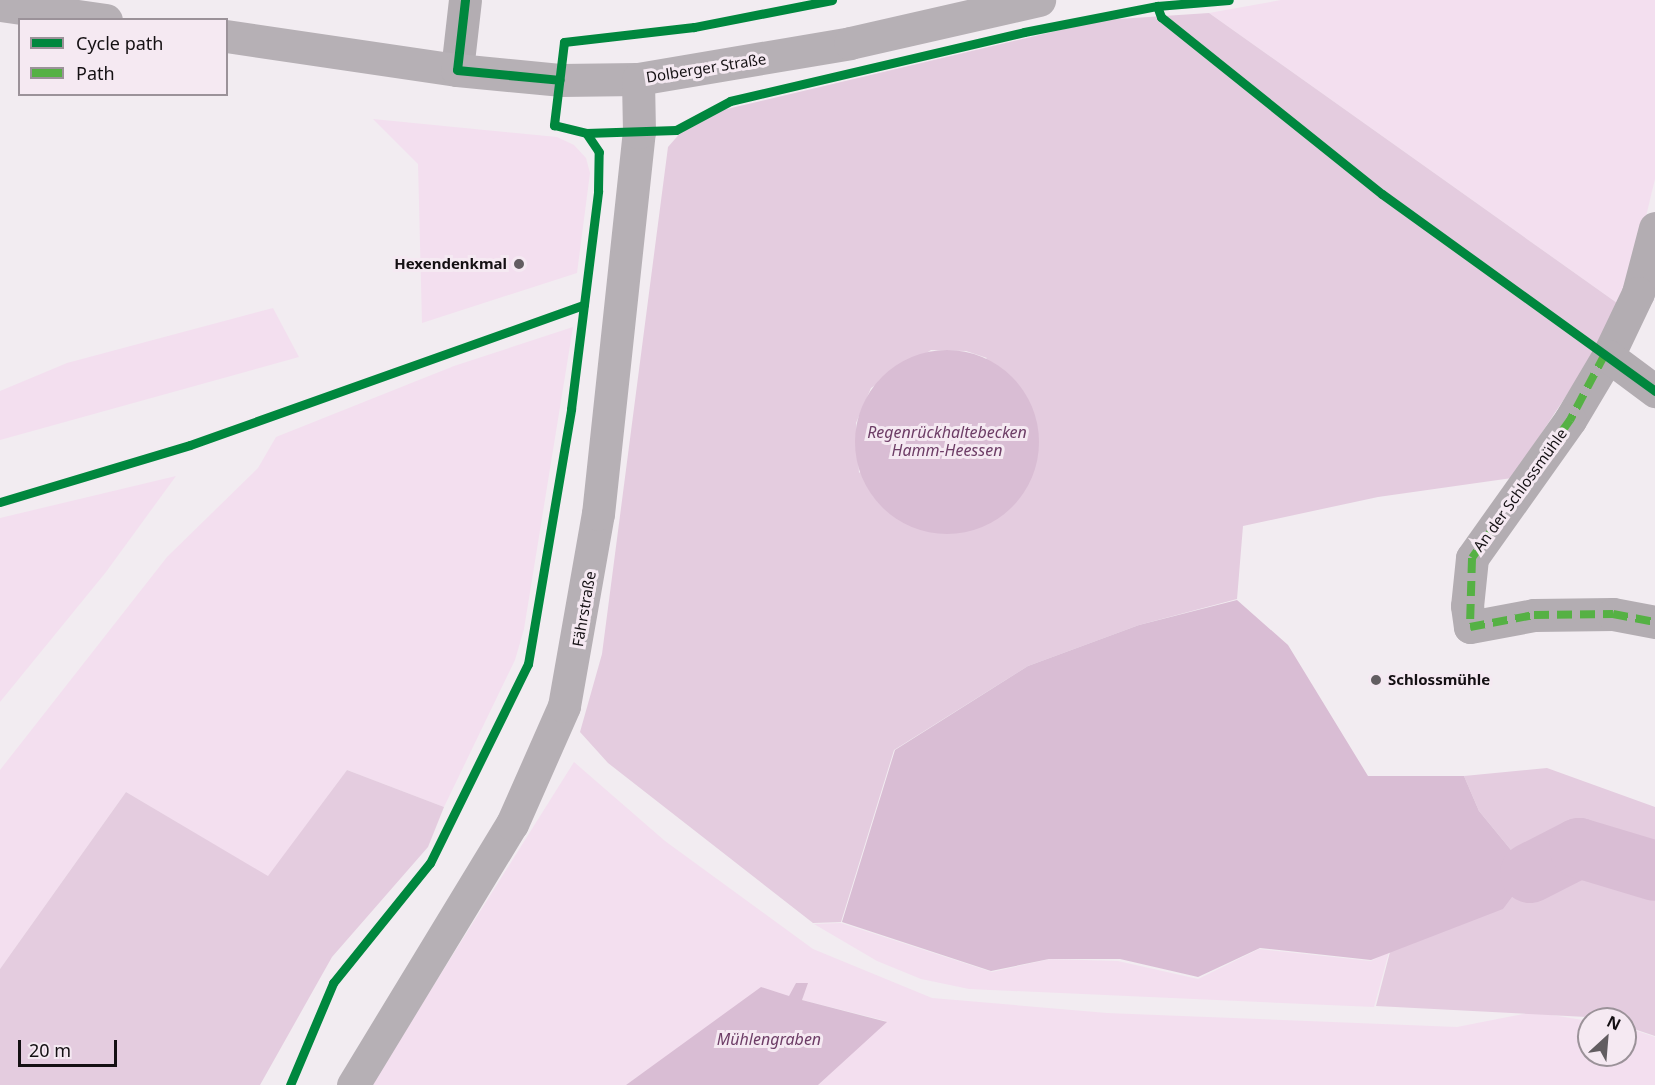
<!DOCTYPE html>
<html>
<head>
<meta charset="utf-8">
<style>
	body { margin:0 }
	#map { position:relative; width:1655px; height:1085px; overflow:hidden; background:#f2ecf1; font-family:"Noto Sans",sans-serif }
	div>[style] { position:absolute }
	.green>* { inset:0; background:#f3dfef }
	.forest>* { inset:0; background:#e4ccdf }
	.water>* { inset:0; background:#d9bdd4 }
	.round { border-radius:50% }
	.river>* { height:60px; margin:-30px; padding:0 30px; transform-origin:30px; border-radius:30px; background:#d9bdd4 }
	.minor>* { height:33px; margin:-16.5px; padding:0 16.5px; transform-origin:16.5px; border-radius:16.5px; background:#b3adb2 }
	.major>* { height:33px; margin:-16.5px; padding:0 16.5px; transform-origin:16.5px; border-radius:16.5px; background:#b6b0b5 }
	.quiet>* { height:8px; margin-top:-4px; transform-origin:0; background:repeating-linear-gradient(90deg,#55b144 0 15px,transparent 0 23px) }
	.cycleway>* { height:9px; margin:-4.5px; padding:0 4.5px; transform-origin:4.5px; border-radius:4.5px; background:#00873e }
	.dots>* { width:16px; height:16px; translate:-50% -50%; box-sizing:border-box; border:3px solid #f5e9f2; border-radius:50% }
	span { translate:-50% -50%; white-space:nowrap; text-align:center; line-height:1.15; -webkit-text-stroke:6px #f5e9f2; paint-order:stroke }
	.street-label { font-size:15px; color:#141013 }
	.poi-label { font-size:15px; color:#141013; font-weight:700 }
	.right { translate:-100% -50%; text-align:right }
	.left { translate:0 -50%; text-align:left }
	.water-label { font-size:16px; color:#6d3d66; font-style:italic }
	.legend { position:absolute; left:18px; top:18px; width:210px; height:78px; box-sizing:border-box; background:#f5e9f2; border:2px solid #9b9299; margin:0; padding:8px 10px; list-style:none; font-size:18px; color:#141013 }
	.legend li { display:flex; align-items:center; gap:12px; height:30px }
	.legend b { width:30px; border:2px solid #9b9299 }
	.north { position:absolute; left:1577px; top:1007px; width:60px; height:60px; box-sizing:border-box; background:#f5e9f2; border:2px solid #9b9299; border-radius:50%; rotate:26deg; font-size:16px; font-weight:700; line-height:24px; text-align:center; color:#141013 }
	.north::after { content:''; display:block; margin:auto; width:21px; height:27px; background:#625d61; clip-path:polygon(50% 0,100% 100%,50% 72%,0 100%) }
	.scale { position:absolute; left:18px; top:1040px; width:99px; height:27px; box-sizing:border-box; border:3px solid #141013; border-top:0; padding-left:8px; font-size:18px; line-height:21px; white-space:nowrap; color:#141013; -webkit-text-stroke:4px #f5e9f2; paint-order:stroke }
</style>
</head>
<body>
<div id="map">
	<div class="green">
		<i style="clip-path:polygon(1281px 0,1655px 0,1655px 179px,1624px 308px,1209px 13px)"></i>
		<i style="clip-path:polygon(373px 119px,557px 137px,574px 145px,586px 158px,590px 173px,577px 273px,422px 323px,418px 164px)"></i>
		<i style="clip-path:polygon(273px 308px,299px 357px,0 440px,0 391px,67px 363px)"></i>
		<i style="clip-path:polygon(573px 327px,524px 629px,515px 660px,444px 807px,347px 770px,268px 877px,126px 792px,0 969px,0 770px,167px 557px,258px 468px,276px 437px,454px 366px)"></i>
		<i style="clip-path:polygon(176px 476px,106px 572px,0 702px,0 518px)"></i>
		<i style="clip-path:polygon(574px 762px,665px 841px,813px 949px,932px 998px,1107px 1013px,1457px 1027px,1533px 1012px,1589px 1021px,1589px 1055px,1625px 1055px,1625px 1027px,1655px 1037px,1655px 1085px,818px 1085px,886px 1021px,802px 1000px,807px 983px,796px 983px,790px 996px,686px 1043px,626px 1085px,371px 1085px)"></i>
		<i style="clip-path:polygon(841px 923px,992px 972px,1050px 959px,1118px 961px,1198px 979px,1259px 949px,1371px 961px,1389px 952px,1374px 1007px,969px 989px,921px 979px,877px 961px,814px 924px)"></i>
	</div>
	<div class="forest">
		<i style="clip-path:polygon(evenodd,1209px 13px,1624px 308px,1512px 478px,1378px 497px,1243px 526px,1237px 599px,1139px 625px,1028px 666px,894px 750px,841px 922px,813px 923px,608px 763px,580px 732px,602px 654px,668px 147px,689px 123px,714px 112px,1103px 20px,1209px 13px,931px 350px,966px 351px,987px 358px,859px 473px,856px 423px,871px 388px,931px 350px)"></i>
		<i style="clip-path:polygon(1547px 768px,1655px 807px,1655px 1036px,1625px 1026px,1625px 1019px,1376px 1006px,1390px 952px,1530px 873px,1479px 811px,1464px 776px)"></i>
		<i style="clip-path:polygon(347px 770px,444px 807px,428px 847px,332px 957px,260px 1085px,0 1085px,0 969px,126px 792px,268px 876px)"></i>
	</div>
	<div class="water">
		<i class="round" style="left:855px;top:350px;width:184px;height:184px"></i>
		<i style="clip-path:polygon(1237px 600px,1288px 645px,1368px 776px,1464px 776px,1479px 811px,1530px 873px,1503px 909px,1371px 960px,1260px 948px,1198px 977px,1120px 959px,1049px 959px,991px 971px,842px 922px,895px 750px,1028px 666px,1139px 625px)"></i>
		<i style="clip-path:polygon(796px 983px,808px 983px,802px 1000px,887px 1022px,818px 1085px,626px 1085px,761px 987px,789px 996px)"></i>
	</div>
	<div class="river">
		<i style="left:1530px;top:873px;width:55px;rotate:-27deg"></i>
		<i style="left:1579px;top:848px;width:79px;rotate:16.8deg"></i>
	</div>
	<div class="minor">
		<i style="left:457px;top:70px;width:70px;rotate:-83.5deg"></i>
		<i style="left:1655px;top:228px;width:67px;rotate:104.7deg"></i>
		<i style="left:1638px;top:293px;width:70px;rotate:115.5deg"></i>
		<i style="left:1608px;top:356px;width:74px;rotate:120.7deg"></i>
		<i style="left:1570px;top:420px;width:169px;rotate:125.4deg"></i>
		<i style="left:1472px;top:558px;width:48px;rotate:95.9deg"></i>
		<i style="left:1467px;top:606px;width:21px;rotate:82deg"></i>
		<i style="left:1470px;top:627px;width:65px;rotate:-10.6deg"></i>
		<i style="left:1534px;top:615px;width:79px;rotate:-0.7deg"></i>
		<i style="left:1613px;top:614px;width:43px;rotate:10.8deg"></i>
		<i style="left:1608px;top:356px;width:59px;rotate:36.7deg"></i>
	</div>
	<div class="major">
		<i style="left:0;top:5px;width:107px;rotate:8.1deg"></i>
		<i style="left:226px;top:36px;width:233px;rotate:8.4deg"></i>
		<i style="left:457px;top:70px;width:103px;rotate:5.5deg"></i>
		<i style="left:560px;top:80px;width:78px;rotate:-0.7deg"></i>
		<i style="left:638px;top:79px;width:215px;rotate:-9.6deg"></i>
		<i style="left:850px;top:43px;width:194px;rotate:-12.8deg"></i>
		<i style="left:353px;top:1085px;width:306px;rotate:-58.7deg"></i>
		<i style="left:512px;top:824px;width:129px;rotate:-66.2deg"></i>
		<i style="left:564px;top:706px;width:195px;rotate:-80deg"></i>
		<i style="left:598px;top:514px;width:384px;rotate:-83.9deg"></i>
		<i style="left:639px;top:132px;width:53px;rotate:-91.1deg"></i>
	</div>
	<div class="quiet">
		<i style="left:1605px;top:354px;width:75px;rotate:117.9deg"></i>
		<i style="left:1570px;top:420px;width:169px;rotate:125.4deg"></i>
		<i style="left:1472px;top:558px;width:69px;rotate:91.7deg"></i>
		<i style="left:1470px;top:627px;width:65px;rotate:-10.6deg"></i>
		<i style="left:1534px;top:615px;width:79px;rotate:-0.7deg"></i>
		<i style="left:1613px;top:614px;width:43px;rotate:10.8deg"></i>
	</div>
	<div class="cycleway">
		<i style="left:465px;top:0;width:70px;rotate:96.5deg"></i>
		<i style="left:457px;top:70px;width:103px;rotate:5.5deg"></i>
		<i style="left:832px;top:0;width:141px;rotate:168.9deg"></i>
		<i style="left:694px;top:27px;width:131px;rotate:173.4deg"></i>
		<i style="left:564px;top:42px;width:84px;rotate:96.9deg"></i>
		<i style="left:554px;top:125px;width:33px;rotate:14deg"></i>
		<i style="left:586px;top:133px;width:90px;rotate:-1.9deg"></i>
		<i style="left:676px;top:130px;width:61px;rotate:-28.2deg"></i>
		<i style="left:730px;top:101px;width:302px;rotate:-13.2deg"></i>
		<i style="left:1024px;top:32px;width:136px;rotate:-11.1deg"></i>
		<i style="left:1157px;top:6px;width:72px;rotate:-4.8deg"></i>
		<i style="left:1157px;top:6px;width:12px;rotate:70deg"></i>
		<i style="left:1161px;top:17px;width:283px;rotate:38.7deg"></i>
		<i style="left:1382px;top:194px;width:337px;rotate:35.8deg"></i>
		<i style="left:0;top:502px;width:198px;rotate:-16.7deg"></i>
		<i style="left:190px;top:445px;width:418px;rotate:-19.6deg"></i>
		<i style="left:290px;top:1085px;width:111px;rotate:-67.1deg"></i>
		<i style="left:333px;top:983px;width:154px;rotate:-51.1deg"></i>
		<i style="left:430px;top:863px;width:222px;rotate:-63.8deg"></i>
		<i style="left:528px;top:664px;width:259px;rotate:-80.4deg"></i>
		<i style="left:571px;top:409px;width:220px;rotate:-82.9deg"></i>
		<i style="left:598px;top:191px;width:39px;rotate:-89deg"></i>
		<i style="left:599px;top:152px;width:23px;rotate:-124deg"></i>
	</div>
	<div class="dots">
		<i style="left:519px;top:264px;background:#625d61"></i>
		<i style="left:1376px;top:680px;background:#625d61"></i>
	</div>
	<div class="street-label">
		<span style="left:706px;top:68px;rotate:-9deg">Dolberger Straße</span>
		<span style="left:1520px;top:490px;rotate:-54deg">An der Schlossmühle</span>
		<span style="left:584px;top:609px;rotate:-80deg">Fährstraße</span>
	</div>
	<div class="poi-label">
		<span class="right" style="left:507px;top:264px">Hexendenkmal</span>
		<span class="left" style="left:1388px;top:680px">Schlossmühle</span>
	</div>
	<div class="water-label">
		<span style="left:947px;top:441px">Regenrückhaltebecken<br>Hamm-Heessen</span>
		<span style="left:769px;top:1039px">Mühlengraben</span>
	</div>
	<ul class="legend">
	<li><b style="height:8px;background:#00873e"></b>Cycle path</li>
	<li><b style="height:8px;background:#55b144"></b>Path</li>
	</ul>
	<div class="north">N</div>
	<div class="scale">20 m</div>
</div>
</body>
</html>
